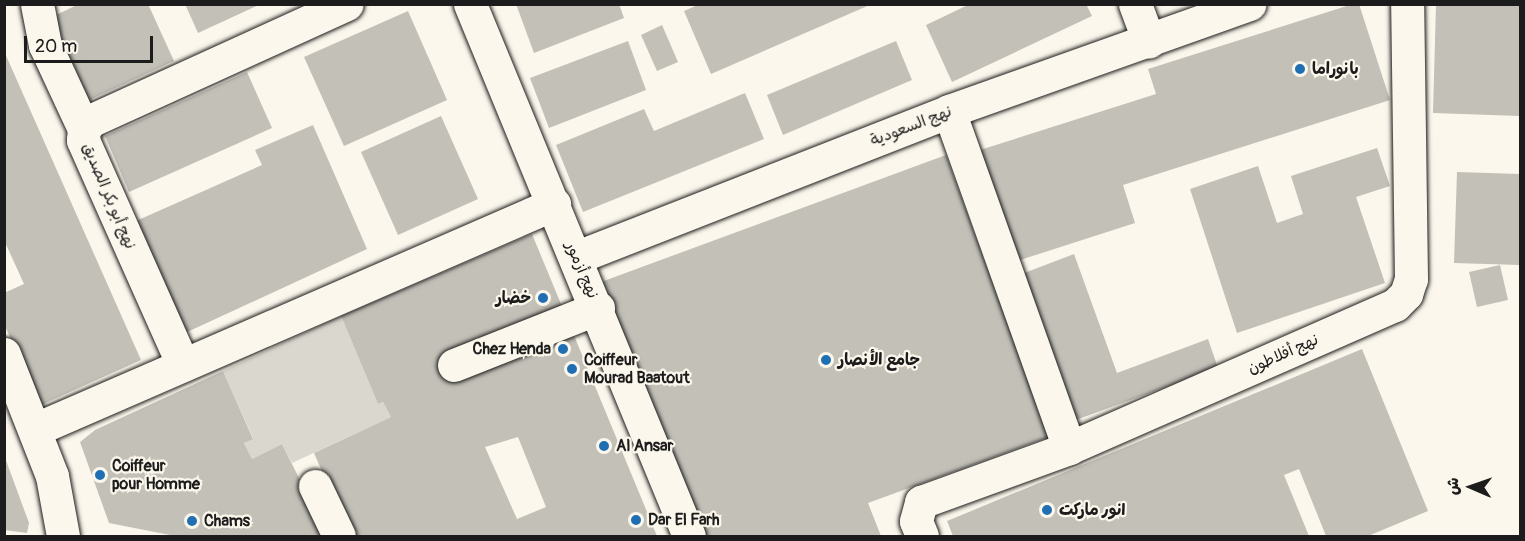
<!DOCTYPE html>
<html>
<head>
<meta charset="utf-8">
<style>
	body { margin:0 }
	#map { position:relative; width:1525px; height:541px; overflow:hidden; background:#fbf7ec; font-family:Pangolin,"Playpen Sans Arabic",sans-serif }
	div>[style] { position:absolute }
	.green>* { inset:0; background:#dad7ce }
	.building>* { inset:0; background:#c3c0b8 }
	.roads { filter:drop-shadow(0 0 2px #1c1c1c) drop-shadow(0 0 2px #1c1c1c) }
	.minor>* { height:33px; margin:-16.5px; padding:0 16.5px; transform-origin:16.5px; border-radius:16.5px; background:#fbf7ec }
	.dots>* { width:16px; height:16px; translate:-50% -50%; box-sizing:border-box; border:3px solid #fbf7ec; border-radius:50% }
	span { translate:-50% -50%; white-space:nowrap; text-align:center; line-height:1.15; -webkit-text-stroke:4.5px #fbf7ec; paint-order:stroke }
	.poi-label { font-size:16px; color:#1c1c1c; font-weight:700 }
	.left { translate:0 -50%; text-align:left }
	.right { translate:-100% -50%; text-align:right }
	.street-label { font-size:16px; color:#1c1c1c }
	.frame { position:absolute; inset:0; border:6px solid #1c1c1c; pointer-events:none }
	.north { position:absolute; left:1441px; top:457px; width:60px; height:60px; -webkit-text-stroke:4px #fbf7ec; paint-order:stroke; rotate:272deg; font-size:16px; font-weight:700; line-height:24px; text-align:center; color:#1c1c1c }
	.north::after { content:''; display:block; margin:auto; width:21px; height:27px; background:#1c1c1c; clip-path:polygon(50% 0,100% 100%,50% 72%,0 100%) }
	.scale { position:absolute; left:24px; top:36px; width:129px; height:27px; box-sizing:border-box; border:3px solid #1c1c1c; border-top:0; padding-left:8px; font-size:18px; line-height:21px; white-space:nowrap; color:#1c1c1c; -webkit-text-stroke:4px #fbf7ec; paint-order:stroke }
</style>
</head>
<body>
<div id="map">
	<div class="green">
		<i style="clip-path:polygon(341px 316px,378px 404px,383px 402px,391px 417px,292px 463px,282px 444px,252px 459px,244px 443px,253px 438px,223px 371px)"></i>
	</div>
	<div class="building">
		<i style="clip-path:polygon(79px 4px,148px 4px,174px 61px,89px 100px,52px 17px)"></i>
		<i style="clip-path:polygon(185px 4px,261px 4px,198px 33px)"></i>
		<i style="clip-path:polygon(516px 4px,619px 4px,624px 18px,534px 53px)"></i>
		<i style="clip-path:polygon(700px 4px,872px 4px,711px 74px,684px 11px)"></i>
		<i style="clip-path:polygon(970px 4px,1086px 4px,1092px 16px,952px 82px,926px 25px)"></i>
		<i style="clip-path:polygon(1353px 4px,1359px 4px,1390px 100px,1123px 185px,1135px 223px,1014px 262px,980px 150px,1156px 94px,1148px 69px)"></i>
		<i style="clip-path:polygon(1436px 4px,1520px 4px,1520px 116px,1433px 113px)"></i>
		<i style="clip-path:polygon(408px 11px,447px 100px,344px 146px,304px 57px)"></i>
		<i style="clip-path:polygon(662px 25px,678px 62px,657px 71px,641px 35px)"></i>
		<i style="clip-path:polygon(628px 41px,646px 90px,549px 128px,530px 78px)"></i>
		<i style="clip-path:polygon(896px 41px,912px 80px,783px 135px,767px 95px)"></i>
		<i style="clip-path:polygon(4px 51px,141px 360px,41px 405px,4px 324px,4px 293px,24px 284px,4px 240px)"></i>
		<i style="clip-path:polygon(247px 72px,272px 128px,129px 192px,105px 136px)"></i>
		<i style="clip-path:polygon(745px 93px,764px 139px,583px 212px,556px 145px,644px 109px,654px 131px)"></i>
		<i style="clip-path:polygon(441px 116px,478px 199px,398px 235px,361px 152px)"></i>
		<i style="clip-path:polygon(313px 125px,367px 249px,185px 333px,136px 221px,262px 165px,255px 150px)"></i>
		<i style="clip-path:polygon(1377px 148px,1390px 186px,1356px 197px,1385px 283px,1237px 333px,1190px 189px,1258px 166px,1277px 223px,1303px 214px,1291px 176px)"></i>
		<i style="clip-path:polygon(946px 155px,1049px 437px,868px 503px,881px 536px,703px 536px,601px 282px)"></i>
		<i style="clip-path:polygon(1457px 172px,1520px 174px,1520px 265px,1454px 263px)"></i>
		<i style="clip-path:polygon(evenodd,532px 234px,657px 536px,350px 536px,314px 453px,391px 417px,383px 402px,378px 404px,341px 316px,532px 234px,518px 437px,546px 507px,517px 519px,485px 447px,518px 437px)"></i>
		<i style="clip-path:polygon(1074px 254px,1117px 373px,1208px 339px,1218px 368px,1073px 421px,1019px 275px)"></i>
		<i style="clip-path:polygon(1500px 265px,1508px 300px,1477px 307px,1469px 272px)"></i>
		<i style="clip-path:polygon(1362px 349px,1428px 511px,1368px 536px,1326px 536px,1299px 469px,1284px 475px,1309px 536px,953px 536px,947px 521px)"></i>
		<i style="clip-path:polygon(223px 371px,253px 439px,244px 443px,252px 459px,282px 444px,328px 536px,175px 536px,109px 523px,80px 442px,95px 430px)"></i>
		<i style="clip-path:polygon(4px 455px,29px 523px,27px 533px,4px 530px)"></i>
	</div>
	<div class="roads">
		<div class="minor">
			<i style="left:37px;top:4px;width:42px;rotate:79deg"></i>
			<i style="left:45px;top:45px;width:93px;rotate:65.1deg"></i>
			<i style="left:470px;top:4px;width:575px;rotate:67.63deg"></i>
			<i style="left:1135px;top:4px;width:40px;rotate:69.8deg"></i>
			<i style="left:949px;top:111px;width:358px;rotate:70.4deg"></i>
			<i style="left:577px;top:257px;width:400px;rotate:-21.4deg"></i>
			<i style="left:949px;top:111px;width:319px;rotate:-19.6deg"></i>
			<i style="left:4px;top:354px;width:131px;rotate:68.5deg"></i>
			<i style="left:52px;top:476px;width:61px;rotate:79.6deg"></i>
			<i style="left:183px;top:365px;width:246px;rotate:-114deg"></i>
			<i style="left:83px;top:140px;width:11px;rotate:-85deg"></i>
			<i style="left:84px;top:129px;width:10px;rotate:-53deg"></i>
			<i style="left:90px;top:121px;width:282px;rotate:-24.5deg"></i>
			<i style="left:454px;top:365px;width:155px;rotate:-21.6deg"></i>
			<i style="left:36px;top:429px;width:565px;rotate:-23.48deg"></i>
			<i style="left:315px;top:486px;width:55px;rotate:64.4deg"></i>
			<i style="left:922px;top:536px;width:16px;rotate:-112deg"></i>
			<i style="left:916px;top:521px;width:20px;rotate:-75deg"></i>
			<i style="left:921px;top:502px;width:158px;rotate:-20deg"></i>
			<i style="left:1069px;top:448px;width:356px;rotate:-23.7deg"></i>
			<i style="left:1395px;top:305px;width:16px;rotate:-45deg"></i>
			<i style="left:1406px;top:294px;width:16px;rotate:-72deg"></i>
			<i style="left:1411px;top:279px;width:275px;rotate:-90.8deg"></i>
		</div>
	</div>
	<div class="dots">
		<i style="left:1300px;top:69px;background:#1f6fb2"></i>
		<i style="left:543px;top:298px;background:#1f6fb2"></i>
		<i style="left:563px;top:349px;background:#1f6fb2"></i>
		<i style="left:826px;top:360px;background:#1f6fb2"></i>
		<i style="left:572px;top:369px;background:#1f6fb2"></i>
		<i style="left:604px;top:446px;background:#1f6fb2"></i>
		<i style="left:100px;top:475px;background:#1f6fb2"></i>
		<i style="left:1047px;top:510px;background:#1f6fb2"></i>
		<i style="left:636px;top:520px;background:#1f6fb2"></i>
		<i style="left:192px;top:521px;background:#1f6fb2"></i>
	</div>
	<div class="poi-label">
		<span class="left" style="left:1312px;top:69px">بانوراما</span>
		<span class="right" style="left:531px;top:298px">خضار</span>
		<span class="right" style="left:551px;top:349px">Chez Henda</span>
		<span class="left" style="left:584px;top:369px">Coiffeur<br>Mourad Baatout</span>
		<span class="left" style="left:838px;top:360px">جامع الأنصار</span>
		<span class="left" style="left:616px;top:446px">Al Ansar</span>
		<span class="left" style="left:112px;top:475px">Coiffeur<br>pour Homme</span>
		<span class="left" style="left:1059px;top:510px">انور ماركت</span>
		<span class="left" style="left:648px;top:520px">Dar El Farh</span>
		<span class="left" style="left:204px;top:521px">Chams</span>
	</div>
	<div class="street-label">
		<span style="left:911px;top:126px;rotate:-21deg">نهج السعودية</span>
		<span style="left:109px;top:196px;rotate:67deg">نهج أبو بكر الصديق</span>
		<span style="left:582px;top:270px;rotate:67deg">نهج أزمور</span>
		<span style="left:1283px;top:354px;rotate:-24deg">نهج أفلاطون</span>
	</div>
	<div class="frame"></div>
	<div class="north">ش</div>
	<div class="scale">20 m</div>
</div>
</body>
</html>
